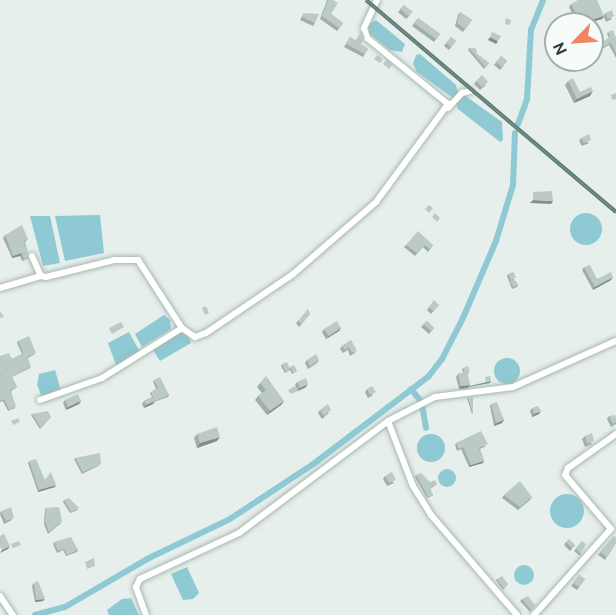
<!DOCTYPE html>
<html>
<head>
<meta charset="utf-8">
<style>
	body { margin:0 }
	#map { position:relative; width:616px; height:615px; overflow:hidden; background:#e6efeb; font-family:Ubuntu,sans-serif }
	div>[style] { position:absolute }
	.water>* { inset:0; background:#8ec9d4 }
	.round { border-radius:50% }
	.canal>* { height:6px; margin:-3px; padding:0 3px; transform-origin:3px; border-radius:3px; background:#8ec9d4 }
	.roads { filter:drop-shadow(0 0 2px #a8b8b2) drop-shadow(0 0 2px #a8b8b2) }
	.minor>* { height:6px; margin:-3px; padding:0 3px; transform-origin:3px; border-radius:3px; background:#fff }
	.rail>* { height:4px; margin-top:-2px; transform-origin:0; background:repeating-linear-gradient(90deg,#f7fbf9 0 4.5px,#5f7d75 0 9px); box-sizing:border-box; border-block:2px solid #5f7d75 }
	.wall>* { inset:0; background:#a1aea9 }
	.shaded-wall>* { inset:0; background:#838d89 }
	.building>* { inset:0; background:#bbcac4 }
	span { translate:-50% -50%; white-space:nowrap; text-align:center; line-height:1.15; -webkit-text-stroke:6px #f7fbf9; paint-order:stroke }
	.north { position:absolute; left:544px; top:12px; width:60px; height:60px; box-sizing:border-box; background:#f7fbf9; border:2px solid #a3b1ad; border-radius:50%; rotate:245deg; font-size:16px; font-weight:700; line-height:24px; text-align:center; color:#24423a }
	.north::after { content:''; display:block; margin:auto; width:21px; height:27px; background:#f4845f; clip-path:polygon(50% 0,100% 100%,50% 72%,0 100%) }
</style>
</head>
<body>
<div id="map">
	<div class="water">
		<i style="clip-path:polygon(376px 20px,405px 44px,402px 52px,390px 50px,370px 34px,368px 25px)"></i>
		<i style="clip-path:polygon(420px 54px,456px 85px,458px 94px,453px 98px,417px 72px,413px 64px,416px 55px)"></i>
		<i style="clip-path:polygon(464px 95px,502px 122px,503px 140px,500px 142px,458px 109px,456px 103px)"></i>
		<i class="round" style="left:570px;top:213px;width:32px;height:32px"></i>
		<i style="clip-path:polygon(100px 215px,104px 253px,65px 261px,55px 216px)"></i>
		<i style="clip-path:polygon(30px 216px,50px 216px,60px 263px,43px 266px)"></i>
		<i style="clip-path:polygon(164px 315px,170px 320px,171px 329px,142px 347px,135px 334px)"></i>
		<i style="clip-path:polygon(129px 332px,140px 352px,117px 368px,108px 343px)"></i>
		<i style="clip-path:polygon(180px 332px,188px 335px,191px 343px,160px 361px,153px 350px)"></i>
		<i class="round" style="left:494px;top:358px;width:26px;height:26px"></i>
		<i style="clip-path:polygon(55px 370px,61px 391px,42px 397px,37px 385px,39px 374px)"></i>
		<i class="round" style="left:417px;top:434px;width:28px;height:28px"></i>
		<i class="round" style="left:438px;top:469px;width:18px;height:18px"></i>
		<i class="round" style="left:550px;top:494px;width:34px;height:34px"></i>
		<i class="round" style="left:514px;top:565px;width:20px;height:20px"></i>
		<i style="clip-path:polygon(187px 567px,199px 593px,193px 599px,183px 600px,171px 574px)"></i>
		<i style="clip-path:polygon(131px 598px,139px 615px,109px 615px,107px 610px,122px 599px)"></i>
	</div>
	<div class="canal">
		<i style="left:518px;top:124px;width:27px;rotate:-70deg"></i>
		<i style="left:527px;top:99px;width:69px;rotate:-86.7deg"></i>
		<i style="left:531px;top:30px;width:32px;rotate:-68deg"></i>
		<i style="left:411px;top:389px;width:14px;rotate:51deg"></i>
		<i style="left:422px;top:405px;width:23px;rotate:80deg"></i>
		<i style="left:35px;top:615px;width:31px;rotate:-15deg"></i>
		<i style="left:65px;top:607px;width:95px;rotate:-30.3deg"></i>
		<i style="left:147px;top:559px;width:92px;rotate:-25.7deg"></i>
		<i style="left:230px;top:519px;width:98px;rotate:-33.4deg"></i>
		<i style="left:312px;top:465px;width:146px;rotate:-37.2deg"></i>
		<i style="left:428px;top:377px;width:23px;rotate:-52deg"></i>
		<i style="left:442px;top:359px;width:46px;rotate:-62.9deg"></i>
		<i style="left:463px;top:318px;width:84px;rotate:-66.8deg"></i>
		<i style="left:496px;top:241px;width:59px;rotate:-73.1deg"></i>
		<i style="left:513px;top:185px;width:52px;rotate:-87.8deg"></i>
	</div>
	<div class="roads">
		<div class="minor">
			<i style="left:448px;top:108px;width:21px;rotate:-47deg"></i>
			<i style="left:462px;top:93px;width:8px;rotate:-14deg"></i>
			<i style="left:32px;top:256px;width:22px;rotate:66deg"></i>
			<i style="left:41px;top:276px;width:5px;rotate:11deg"></i>
			<i style="left:46px;top:277px;width:70px;rotate:-14deg"></i>
			<i style="left:114px;top:260px;width:24px"></i>
			<i style="left:138px;top:260px;width:81px;rotate:57.1deg"></i>
			<i style="left:0;top:288px;width:43px;rotate:-16.3deg"></i>
			<i style="left:40px;top:400px;width:66px;rotate:-19.5deg"></i>
			<i style="left:102px;top:378px;width:94px;rotate:-32deg"></i>
			<i style="left:182px;top:328px;width:16px;rotate:35deg"></i>
			<i style="left:195px;top:337px;width:12px;rotate:-20deg"></i>
			<i style="left:206px;top:333px;width:105px;rotate:-34.1deg"></i>
			<i style="left:293px;top:274px;width:110px;rotate:-40.9deg"></i>
			<i style="left:376px;top:202px;width:122px;rotate:-53.7deg"></i>
			<i style="left:448px;top:104px;width:104px;rotate:-140.8deg"></i>
			<i style="left:367px;top:38px;width:10px;rotate:-107deg"></i>
			<i style="left:364px;top:28px;width:31px;rotate:-65deg"></i>
			<i style="left:388px;top:421px;width:70px;rotate:69deg"></i>
			<i style="left:413px;top:486px;width:34px;rotate:58deg"></i>
			<i style="left:431px;top:515px;width:132px;rotate:49.3deg"></i>
			<i style="left:0;top:596px;width:23px;rotate:56deg"></i>
			<i style="left:146px;top:615px;width:30px;rotate:-110deg"></i>
			<i style="left:136px;top:587px;width:9px;rotate:-63deg"></i>
			<i style="left:140px;top:579px;width:109px;rotate:-24.9deg"></i>
			<i style="left:239px;top:533px;width:186px;rotate:-36.9deg"></i>
			<i style="left:388px;top:421px;width:53px;rotate:-27.1deg"></i>
			<i style="left:435px;top:397px;width:79px;rotate:-7.3deg"></i>
			<i style="left:513px;top:387px;width:113px;rotate:-24.1deg"></i>
			<i style="left:534px;top:615px;width:115px;rotate:-48.2deg"></i>
			<i style="left:611px;top:529px;width:71px;rotate:-130.4deg"></i>
			<i style="left:565px;top:475px;width:8px;rotate:-67deg"></i>
			<i style="left:568px;top:468px;width:59px;rotate:-35.3deg"></i>
		</div>
	</div>
	<div class="rail">
		<i style="left:366px;top:0;width:328px;rotate:40.3deg"></i>
	</div>
	<div class="wall">
		<i style="clip-path:polygon(327px 0,333px 0,331px 14px,343px 23px,337px 31px,320px 19px)"></i>
		<i style="clip-path:polygon(571px 4px,604px 16px,605px 13px,612px 19px,606px 22px,604px 17px,602px 19px,584px 24px,578px 24px,569px 7px)"></i>
		<i style="clip-path:polygon(404px 5px,410px 15px,406px 19px,398px 12px)"></i>
		<i style="clip-path:polygon(460px 12px,472px 20px,463px 32px,455px 26px,458px 15px)"></i>
		<i style="clip-path:polygon(304px 13px,315px 23px,313px 26px,300px 20px)"></i>
		<i style="clip-path:polygon(418px 18px,440px 34px,434px 42px,412px 26px)"></i>
		<i style="clip-path:polygon(608px 32px,616px 38px,616px 58px,609px 45px,602px 49px,600px 45px,609px 38px,607px 34px)"></i>
		<i style="clip-path:polygon(350px 37px,368px 49px,363px 57px,344px 47px)"></i>
		<i style="clip-path:polygon(451px 37px,456px 41px,449px 50px,444px 46px)"></i>
		<i style="clip-path:polygon(469px 48px,489px 63px,484px 69px,468px 50px)"></i>
		<i style="clip-path:polygon(501px 56px,507px 61px,500px 70px,494px 65px)"></i>
		<i style="clip-path:polygon(476px 81px,486px 85px,480px 90px,474px 84px)"></i>
		<i style="clip-path:polygon(568px 81px,580px 92px,590px 96px,574px 103px,565px 85px)"></i>
		<i style="clip-path:polygon(581px 138px,589px 143px,582px 146px,579px 141px)"></i>
		<i style="clip-path:polygon(5px 235px,28px 239px,25px 242px,29px 257px,27px 259px,22px 261px,20px 256px,12px 258px,3px 238px)"></i>
		<i style="clip-path:polygon(406px 245px,433px 245px,428px 252px,423px 247px,415px 256px,404px 247px)"></i>
		<i style="clip-path:polygon(584px 267px,597px 279px,611px 280px,593px 290px,582px 270px)"></i>
		<i style="clip-path:polygon(508px 274px,514px 279px,518px 285px,517px 287px,512px 289px,507px 276px)"></i>
		<i style="clip-path:polygon(439px 305px,431px 314px,427px 310px,429px 307px)"></i>
		<i style="clip-path:polygon(310px 314px,299px 327px,296px 323px,298px 321px)"></i>
		<i style="clip-path:polygon(427px 321px,434px 328px,429px 334px,421px 327px)"></i>
		<i style="clip-path:polygon(341px 328px,339px 331px,326px 339px,322px 332px,324px 329px)"></i>
		<i style="clip-path:polygon(351px 340px,355px 353px,350px 356px,348px 350px,343px 353px,340px 349px,342px 346px)"></i>
		<i style="clip-path:polygon(18px 341px,35px 354px,28px 358px,30px 368px,12px 377px,17px 387px,11px 391px,15px 408px,8px 411px,3px 401px,0 402px,0 356px,12px 359px,22px 354px,17px 343px)"></i>
		<i style="clip-path:polygon(307px 360px,319px 360px,317px 363px,308px 369px,305px 363px)"></i>
		<i style="clip-path:polygon(282px 364px,289px 368px,290px 367px,297px 371px,292px 374px,290px 370px,285px 373px,281px 366px)"></i>
		<i style="clip-path:polygon(463px 368px,469px 374px,467px 374px,470px 385px,468px 388px,459px 389px,456px 377px,458px 374px,463px 373px,462px 369px)"></i>
		<i style="clip-path:polygon(154px 380px,169px 395px,168px 397px,154px 402px,153px 404px,144px 408px,142px 404px,144px 401px,152px 397px,150px 393px,156px 389px,153px 381px)"></i>
		<i style="clip-path:polygon(297px 382px,306px 387px,298px 391px,295px 385px)"></i>
		<i style="clip-path:polygon(260px 383px,284px 401px,281px 405px,267px 415px,255px 400px,258px 396px,262px 393px,257px 387px)"></i>
		<i style="clip-path:polygon(367px 389px,373px 395px,368px 398px,365px 392px)"></i>
		<i style="clip-path:polygon(468px 397px,473px 412px,472px 414px,467px 398px)"></i>
		<i style="clip-path:polygon(65px 400px,81px 401px,79px 404px,66px 410px,63px 403px)"></i>
		<i style="clip-path:polygon(491px 404px,504px 420px,502px 423px,494px 426px,490px 406px)"></i>
		<i style="clip-path:polygon(532px 408px,539px 414px,532px 417px,530px 411px)"></i>
		<i style="clip-path:polygon(320px 410px,329px 413px,322px 419px,318px 413px)"></i>
		<i style="clip-path:polygon(32px 414px,51px 417px,40px 429px,31px 415px)"></i>
		<i style="clip-path:polygon(609px 416px,616px 418px,616px 424px,611px 427px,607px 419px)"></i>
		<i style="clip-path:polygon(197px 434px,217px 441px,197px 448px,194px 438px)"></i>
		<i style="clip-path:polygon(585px 436px,592px 444px,585px 447px,582px 439px)"></i>
		<i style="clip-path:polygon(456px 443px,486px 446px,480px 449px,484px 461px,483px 463px,469px 467px,461px 449px,457px 451px,455px 445px)"></i>
		<i style="clip-path:polygon(75px 458px,100px 465px,82px 474px,74px 459px)"></i>
		<i style="clip-path:polygon(29px 461px,45px 480px,55px 487px,38px 492px,28px 463px)"></i>
		<i style="clip-path:polygon(416px 475px,430px 482px,437px 484px,430px 489px,433px 495px,432px 496px,427px 498px,415px 477px)"></i>
		<i style="clip-path:polygon(385px 476px,394px 483px,387px 486px,383px 479px)"></i>
		<i style="clip-path:polygon(504px 495px,532px 497px,530px 500px,518px 510px,502px 498px)"></i>
		<i style="clip-path:polygon(64px 500px,78px 510px,70px 513px,63px 502px)"></i>
		<i style="clip-path:polygon(46px 508px,61px 523px,48px 534px,44px 524px,45px 509px)"></i>
		<i style="clip-path:polygon(1px 511px,12px 520px,4px 524px,0 514px)"></i>
		<i style="clip-path:polygon(614px 536px,616px 543px,605px 560px,598px 555px)"></i>
		<i style="clip-path:polygon(582px 541px,581px 554px,580px 556px,574px 551px)"></i>
		<i style="clip-path:polygon(54px 542px,78px 550px,77px 552px,66px 556px,63px 550px,57px 553px,53px 544px)"></i>
		<i style="clip-path:polygon(566px 542px,575px 545px,570px 551px,564px 545px)"></i>
		<i style="clip-path:polygon(579px 575px,585px 579px,577px 590px,571px 586px)"></i>
		<i style="clip-path:polygon(497px 579px,508px 584px,503px 590px,496px 580px)"></i>
		<i style="clip-path:polygon(34px 583px,43px 601px,35px 602px,32px 586px)"></i>
		<i style="clip-path:polygon(522px 599px,535px 605px,530px 612px,520px 601px)"></i>
	</div>
	<div class="shaded-wall">
		<i style="clip-path:polygon(604px 16px,602px 19px,584px 24px,580px 24px)"></i>
		<i style="clip-path:polygon(490px 37px,498px 41px,496px 44px,488px 40px)"></i>
		<i style="clip-path:polygon(593px 91px,590px 96px,574px 103px,577px 99px)"></i>
		<i style="clip-path:polygon(533px 200px,553px 201px,551px 204px,530px 203px)"></i>
		<i style="clip-path:polygon(22px 253px,20px 256px,12px 258px,13px 256px)"></i>
		<i style="clip-path:polygon(613px 277px,611px 280px,593px 290px,595px 287px)"></i>
		<i style="clip-path:polygon(341px 328px,339px 331px,326px 339px,329px 336px)"></i>
		<i style="clip-path:polygon(491px 381px,490px 383px,469px 387px,470px 386px)"></i>
		<i style="clip-path:polygon(308px 384px,306px 387px,298px 391px,300px 388px)"></i>
		<i style="clip-path:polygon(470px 385px,468px 388px,459px 389px,461px 386px)"></i>
		<i style="clip-path:polygon(81px 401px,79px 404px,66px 410px,68px 407px)"></i>
		<i style="clip-path:polygon(155px 401px,153px 404px,144px 408px,146px 405px)"></i>
		<i style="clip-path:polygon(284px 401px,281px 405px,267px 415px,270px 411px)"></i>
		<i style="clip-path:polygon(541px 411px,539px 414px,532px 417px,534px 414px)"></i>
		<i style="clip-path:polygon(504px 420px,502px 423px,494px 426px,496px 423px)"></i>
		<i style="clip-path:polygon(220px 437px,217px 441px,197px 448px,200px 443px)"></i>
		<i style="clip-path:polygon(484px 461px,483px 463px,469px 467px,471px 465px)"></i>
		<i style="clip-path:polygon(56px 485px,55px 487px,38px 492px,39px 490px)"></i>
		<i style="clip-path:polygon(10px 546px,8px 549px,0 553px,2px 550px)"></i>
		<i style="clip-path:polygon(45px 599px,43px 601px,35px 602px,36px 600px)"></i>
	</div>
	<div class="building">
		<i style="clip-path:polygon(328px 0,333px 0,338px 3px,331px 14px,343px 23px,339px 28px,322px 16px)"></i>
		<i style="clip-path:polygon(578px 0,597px 0,604px 16px,581px 23px,571px 4px)"></i>
		<i style="clip-path:polygon(404px 5px,413px 12px,408px 16px,400px 9px)"></i>
		<i style="clip-path:polygon(612px 10px,614px 16px,608px 19px,605px 13px)"></i>
		<i style="clip-path:polygon(460px 12px,472px 20px,465px 29px,457px 23px)"></i>
		<i style="clip-path:polygon(304px 13px,319px 14px,315px 23px,302px 17px)"></i>
		<i style="clip-path:polygon(418px 18px,440px 34px,436px 39px,414px 23px)"></i>
		<i style="clip-path:polygon(506px 18px,511px 20px,510px 25px,505px 24px)"></i>
		<i style="clip-path:polygon(613px 30px,616px 38px,616px 53px,611px 43px,603px 47px,601px 43px,610px 37px,608px 32px)"></i>
		<i style="clip-path:polygon(362px 31px,365px 38px,361px 44px,368px 49px,365px 54px,346px 44px,350px 37px,355px 41px)"></i>
		<i style="clip-path:polygon(492px 32px,501px 36px,498px 41px,490px 37px)"></i>
		<i style="clip-path:polygon(451px 37px,456px 41px,451px 47px,446px 43px)"></i>
		<i style="clip-path:polygon(469px 48px,476px 48px,477px 54px,489px 63px,485px 67px)"></i>
		<i style="clip-path:polygon(377px 55px,383px 59px,380px 63px,374px 59px)"></i>
		<i style="clip-path:polygon(501px 56px,507px 61px,502px 67px,496px 62px)"></i>
		<i style="clip-path:polygon(387px 59px,393px 64px,389px 69px,383px 64px)"></i>
		<i style="clip-path:polygon(482px 75px,488px 82px,482px 87px,476px 81px)"></i>
		<i style="clip-path:polygon(573px 78px,580px 92px,591px 87px,593px 91px,577px 99px,568px 81px)"></i>
		<i style="clip-path:polygon(616px 93px,616px 99px,612px 100px,611px 95px)"></i>
		<i style="clip-path:polygon(589px 134px,591px 140px,584px 143px,581px 138px)"></i>
		<i style="clip-path:polygon(552px 191px,553px 201px,533px 200px,533px 192px)"></i>
		<i style="clip-path:polygon(429px 205px,433px 208px,429px 213px,425px 209px)"></i>
		<i style="clip-path:polygon(435px 213px,440px 218px,437px 222px,432px 217px)"></i>
		<i style="clip-path:polygon(22px 225px,28px 239px,24px 241px,29px 257px,24px 259px,22px 253px,13px 256px,5px 235px)"></i>
		<i style="clip-path:polygon(418px 231px,433px 245px,429px 249px,425px 245px,417px 253px,406px 245px)"></i>
		<i style="clip-path:polygon(590px 265px,597px 279px,611px 272px,613px 277px,595px 287px,584px 267px)"></i>
		<i style="clip-path:polygon(513px 272px,516px 277px,511px 280px,508px 274px)"></i>
		<i style="clip-path:polygon(514px 279px,518px 285px,513px 287px,510px 281px)"></i>
		<i style="clip-path:polygon(434px 300px,439px 305px,433px 311px,429px 307px)"></i>
		<i style="clip-path:polygon(206px 306px,209px 313px,205px 315px,202px 308px)"></i>
		<i style="clip-path:polygon(308px 309px,310px 314px,301px 324px,298px 321px)"></i>
		<i style="clip-path:polygon(0 311px,4px 317px,0 318px)"></i>
		<i style="clip-path:polygon(337px 321px,341px 328px,329px 336px,324px 329px)"></i>
		<i style="clip-path:polygon(427px 321px,434px 328px,431px 331px,423px 324px)"></i>
		<i style="clip-path:polygon(121px 322px,124px 327px,112px 334px,109px 328px)"></i>
		<i style="clip-path:polygon(29px 336px,36px 353px,27px 357px,31px 366px,12px 377px,17px 387px,10px 390px,16px 406px,9px 410px,4px 399px,0 401px,0 376px,1px 376px,0 374px,0 356px,9px 353px,12px 359px,23px 353px,18px 341px)"></i>
		<i style="clip-path:polygon(351px 340px,357px 351px,352px 353px,349px 347px,345px 350px,342px 346px)"></i>
		<i style="clip-path:polygon(316px 354px,319px 360px,310px 366px,307px 360px)"></i>
		<i style="clip-path:polygon(287px 362px,290px 369px,286px 372px,282px 364px)"></i>
		<i style="clip-path:polygon(294px 365px,297px 371px,293px 373px,290px 367px)"></i>
		<i style="clip-path:polygon(468px 366px,470px 372px,464px 373px,463px 368px)"></i>
		<i style="clip-path:polygon(467px 372px,470px 385px,461px 386px,458px 374px)"></i>
		<i style="clip-path:polygon(266px 376px,284px 401px,270px 411px,258px 396px,266px 390px,260px 383px)"></i>
		<i style="clip-path:polygon(490px 376px,491px 381px,470px 386px,486px 382px,485px 377px)"></i>
		<i style="clip-path:polygon(160px 377px,169px 395px,155px 401px,151px 392px,158px 388px,154px 380px)"></i>
		<i style="clip-path:polygon(306px 378px,308px 384px,300px 388px,297px 382px)"></i>
		<i style="clip-path:polygon(295px 386px,298px 391px,291px 394px,288px 390px)"></i>
		<i style="clip-path:polygon(372px 386px,376px 392px,370px 395px,367px 389px)"></i>
		<i style="clip-path:polygon(78px 394px,81px 401px,68px 407px,65px 400px)"></i>
		<i style="clip-path:polygon(473px 396px,473px 412px,468px 397px)"></i>
		<i style="clip-path:polygon(153px 397px,155px 401px,146px 405px,144px 401px)"></i>
		<i style="clip-path:polygon(497px 402px,504px 420px,496px 423px,491px 404px)"></i>
		<i style="clip-path:polygon(328px 404px,331px 410px,324px 416px,320px 410px)"></i>
		<i style="clip-path:polygon(538px 406px,541px 411px,534px 414px,532px 408px)"></i>
		<i style="clip-path:polygon(48px 411px,51px 417px,41px 428px,32px 414px)"></i>
		<i style="clip-path:polygon(615px 415px,616px 418px,616px 422px,613px 424px,609px 416px)"></i>
		<i style="clip-path:polygon(18px 418px,20px 422px,13px 425px,11px 421px)"></i>
		<i style="clip-path:polygon(217px 427px,220px 437px,200px 443px,197px 434px)"></i>
		<i style="clip-path:polygon(481px 431px,488px 444px,479px 448px,484px 461px,471px 465px,463px 447px,459px 449px,456px 443px)"></i>
		<i style="clip-path:polygon(592px 433px,594px 441px,587px 444px,585px 436px)"></i>
		<i style="clip-path:polygon(100px 453px,101px 464px,83px 472px,75px 458px)"></i>
		<i style="clip-path:polygon(36px 459px,45px 480px,51px 472px,56px 485px,39px 490px,29px 461px)"></i>
		<i style="clip-path:polygon(392px 472px,396px 480px,389px 483px,385px 476px)"></i>
		<i style="clip-path:polygon(421px 473px,430px 482px,435px 480px,437px 484px,430px 488px,433px 495px,428px 497px,416px 475px)"></i>
		<i style="clip-path:polygon(520px 481px,532px 497px,520px 507px,504px 495px)"></i>
		<i style="clip-path:polygon(69px 498px,79px 508px,71px 512px,64px 500px)"></i>
		<i style="clip-path:polygon(11px 507px,14px 518px,6px 521px,1px 511px)"></i>
		<i style="clip-path:polygon(59px 507px,62px 521px,49px 532px,45px 522px,46px 508px)"></i>
		<i style="clip-path:polygon(4px 534px,10px 546px,2px 550px,0 546px,0 536px)"></i>
		<i style="clip-path:polygon(614px 536px,616px 538px,616px 543px,607px 557px,600px 552px)"></i>
		<i style="clip-path:polygon(71px 537px,78px 550px,67px 555px,64px 549px,58px 551px,54px 542px)"></i>
		<i style="clip-path:polygon(569px 539px,575px 545px,572px 548px,566px 542px)"></i>
		<i style="clip-path:polygon(19px 541px,21px 545px,13px 548px,11px 544px)"></i>
		<i style="clip-path:polygon(582px 541px,586px 544px,581px 554px,576px 549px)"></i>
		<i style="clip-path:polygon(94px 558px,95px 566px,87px 569px,85px 562px)"></i>
		<i style="clip-path:polygon(579px 575px,585px 579px,579px 587px,573px 583px)"></i>
		<i style="clip-path:polygon(502px 576px,508px 584px,504px 589px,497px 579px)"></i>
		<i style="clip-path:polygon(38px 581px,45px 599px,36px 600px,34px 583px)"></i>
		<i style="clip-path:polygon(528px 596px,535px 605px,531px 610px,522px 599px)"></i>
	</div>
	<div class="north">N</div>
</div>
</body>
</html>
